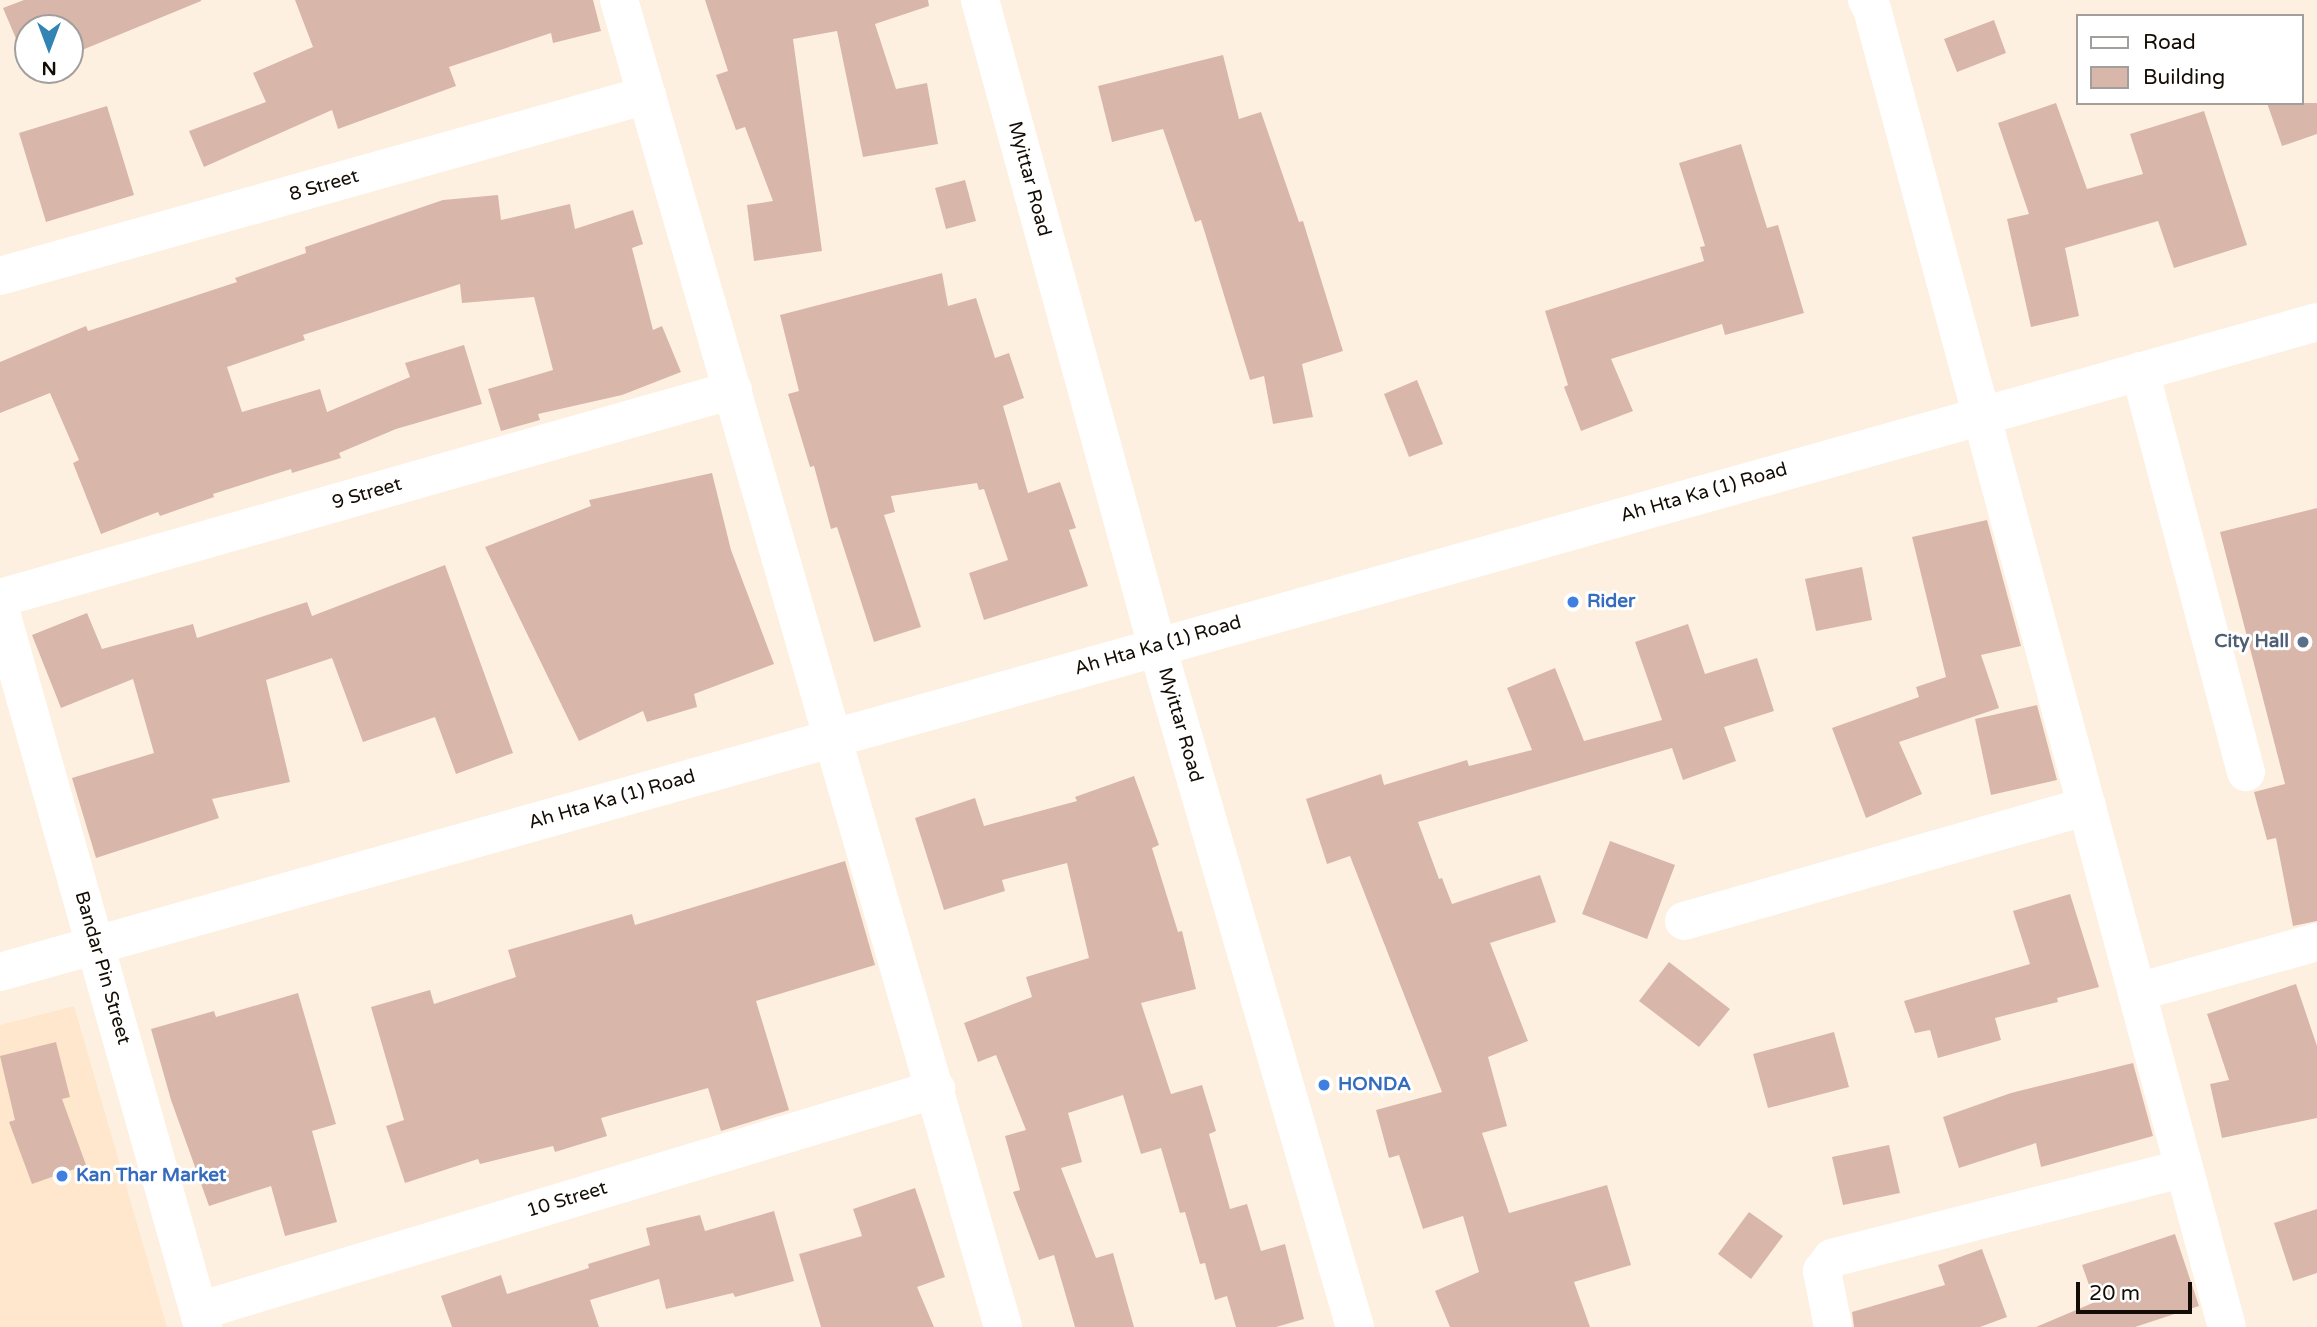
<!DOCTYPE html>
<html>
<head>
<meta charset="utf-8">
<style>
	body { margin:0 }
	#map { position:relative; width:2317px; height:1327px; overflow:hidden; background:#fef0e0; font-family:"Varela Round",sans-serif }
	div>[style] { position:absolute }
	.built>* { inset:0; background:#fee7cd }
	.building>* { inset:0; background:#d9b6aa }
	.minor>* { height:38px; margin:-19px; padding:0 19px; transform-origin:19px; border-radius:19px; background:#fff }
	.dots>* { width:19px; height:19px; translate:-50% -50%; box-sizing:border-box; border:4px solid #fff; border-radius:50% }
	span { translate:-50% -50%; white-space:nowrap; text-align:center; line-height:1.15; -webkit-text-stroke:6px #fff; paint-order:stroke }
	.street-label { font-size:19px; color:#140d05 }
	.shop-label { font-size:19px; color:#366cbe; font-weight:700 }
	.left { translate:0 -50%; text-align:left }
	.service-label { font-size:19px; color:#4e5e75; font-weight:700 }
	.right { translate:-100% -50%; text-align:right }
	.legend { position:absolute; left:2076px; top:14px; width:228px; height:91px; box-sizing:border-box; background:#fff; border:2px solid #a19e9b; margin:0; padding:9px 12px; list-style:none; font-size:21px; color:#140d05 }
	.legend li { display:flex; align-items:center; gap:14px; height:35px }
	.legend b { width:35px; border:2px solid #a19e9b }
	.north { position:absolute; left:14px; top:14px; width:70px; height:70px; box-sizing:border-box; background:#fff; border:2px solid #a19e9b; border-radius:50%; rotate:180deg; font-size:19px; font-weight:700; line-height:28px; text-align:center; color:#140d05 }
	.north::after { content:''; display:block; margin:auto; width:24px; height:32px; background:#3184b4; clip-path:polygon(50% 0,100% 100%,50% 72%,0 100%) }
	.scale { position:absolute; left:2076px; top:1282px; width:116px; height:32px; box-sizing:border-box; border:4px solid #140d05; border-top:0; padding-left:9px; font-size:21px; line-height:24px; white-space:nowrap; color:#140d05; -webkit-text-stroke:5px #fff; paint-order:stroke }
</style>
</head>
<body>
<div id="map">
	<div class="built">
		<i style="clip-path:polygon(74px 1006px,167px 1327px,0 1327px,0 1025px)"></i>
	</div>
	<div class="building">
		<i style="clip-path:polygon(24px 0,201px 0,201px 1px,70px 55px,70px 28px,28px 28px,28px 67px,3px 8px)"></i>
		<i style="clip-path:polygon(295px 0,593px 0,601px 31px,553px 43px,551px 33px,449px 67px,456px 86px,338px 129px,332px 110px,204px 167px,189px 131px,266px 102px,253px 73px,313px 47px)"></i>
		<i style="clip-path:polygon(705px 0,928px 0,929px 6px,875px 24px,896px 89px,927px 83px,938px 144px,863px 157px,837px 31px,793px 39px,822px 251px,754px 261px,747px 205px,773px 201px,745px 127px,736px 130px,716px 75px,728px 71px)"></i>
		<i style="clip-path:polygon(1994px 20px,2006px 53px,1957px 72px,1944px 39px)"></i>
		<i style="clip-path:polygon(1223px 55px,1239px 119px,1261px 112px,1299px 222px,1303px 221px,1343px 351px,1302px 364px,1313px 417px,1273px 424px,1264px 376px,1250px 380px,1201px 220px,1195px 222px,1163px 129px,1112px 142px,1098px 86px)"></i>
		<i style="clip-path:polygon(2056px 103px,2087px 189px,2143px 174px,2130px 134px,2204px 111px,2247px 245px,2174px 268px,2158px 221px,2065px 248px,2079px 316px,2031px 327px,2007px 219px,2029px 214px,1998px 123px)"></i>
		<i style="clip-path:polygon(2267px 103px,2317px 103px,2317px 134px,2282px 146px)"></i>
		<i style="clip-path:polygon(107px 106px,134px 195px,46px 222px,19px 133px)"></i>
		<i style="clip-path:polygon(1741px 144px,1767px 228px,1778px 225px,1804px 313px,1725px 335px,1722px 324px,1611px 359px,1633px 411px,1581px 431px,1564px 387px,1568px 385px,1545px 311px,1704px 261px,1700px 247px,1705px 246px,1679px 163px)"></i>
		<i style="clip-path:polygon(965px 180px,976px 221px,946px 229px,935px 188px)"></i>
		<i style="clip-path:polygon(498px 195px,501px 220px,570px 204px,575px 229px,633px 210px,643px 244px,632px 248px,653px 330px,662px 326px,681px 372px,622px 395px,538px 414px,540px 420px,501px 431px,488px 389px,553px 370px,534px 297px,462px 303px,460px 284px,303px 335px,305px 340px,227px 367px,242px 412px,320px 389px,327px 412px,410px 377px,405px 363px,464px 345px,482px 404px,396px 429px,339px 453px,341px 458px,292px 473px,291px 469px,213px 494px,214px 497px,160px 516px,158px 512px,101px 534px,73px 463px,79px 460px,50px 393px,0 413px,0 362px,86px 326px,88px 331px,237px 282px,235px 278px,306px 253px,305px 247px,443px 200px)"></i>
		<i style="clip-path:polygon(942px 273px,948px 306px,976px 298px,995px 358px,1009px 353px,1024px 398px,1003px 406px,1028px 493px,1060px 482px,1076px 528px,1069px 530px,1088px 586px,984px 620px,969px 573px,1008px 560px,984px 489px,979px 490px,977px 483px,891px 496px,895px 512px,884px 515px,921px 627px,874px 642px,837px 527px,831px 529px,814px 466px,810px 467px,788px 394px,799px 391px,780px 315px)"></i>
		<i style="clip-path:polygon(1417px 380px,1443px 444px,1409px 457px,1384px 394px)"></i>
		<i style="clip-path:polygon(712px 473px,731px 550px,774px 664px,694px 694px,697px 707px,647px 722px,643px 711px,579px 741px,485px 547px,591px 506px,589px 500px)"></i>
		<i style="clip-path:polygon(2317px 508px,2317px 921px,2293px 926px,2276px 838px,2267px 840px,2254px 792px,2285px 784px,2220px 532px)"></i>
		<i style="clip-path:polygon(1987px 520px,2021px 646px,1981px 655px,1999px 708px,1899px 742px,1922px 794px,1866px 818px,1832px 728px,1919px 697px,1916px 687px,1946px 677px,1912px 537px)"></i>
		<i style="clip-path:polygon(445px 565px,513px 753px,456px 774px,435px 717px,363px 742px,332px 658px,266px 680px,290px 782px,212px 799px,219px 818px,96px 858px,72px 778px,154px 753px,133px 679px,61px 708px,32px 635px,87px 613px,102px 649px,193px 624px,197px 638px,307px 602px,312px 616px)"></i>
		<i style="clip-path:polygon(1862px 567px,1872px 620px,1816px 631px,1805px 579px)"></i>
		<i style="clip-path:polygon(1688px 624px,1705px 674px,1757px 658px,1774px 711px,1724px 727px,1736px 761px,1683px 780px,1672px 748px,1418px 822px,1439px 879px,1442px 878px,1452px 904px,1540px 875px,1556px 922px,1490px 943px,1528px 1041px,1488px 1057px,1507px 1126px,1482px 1133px,1509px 1213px,1607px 1185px,1631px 1265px,1574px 1282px,1590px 1327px,1450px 1327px,1435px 1291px,1479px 1272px,1463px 1216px,1423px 1229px,1399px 1155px,1389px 1158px,1376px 1110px,1442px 1092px,1350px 856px,1327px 864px,1306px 799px,1381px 774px,1384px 785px,1467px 760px,1469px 766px,1532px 750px,1507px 688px,1555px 668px,1584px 741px,1662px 720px,1635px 642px)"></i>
		<i style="clip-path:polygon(2037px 705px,2057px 780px,1991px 795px,1975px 719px)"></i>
		<i style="clip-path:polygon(1134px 776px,1159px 845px,1152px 848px,1178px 932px,1182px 931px,1196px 989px,1141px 1003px,1171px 1094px,1202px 1085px,1216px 1131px,1209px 1134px,1230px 1209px,1247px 1204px,1261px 1251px,1285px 1244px,1304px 1319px,1276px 1327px,1236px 1327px,1227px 1296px,1215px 1300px,1205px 1263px,1200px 1264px,1185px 1212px,1180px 1213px,1161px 1148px,1141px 1154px,1123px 1095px,1068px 1113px,1082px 1162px,1061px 1168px,1096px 1258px,1113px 1253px,1134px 1327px,1075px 1327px,1054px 1255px,1039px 1260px,1013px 1192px,1020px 1190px,1005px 1136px,1026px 1130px,996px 1055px,978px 1062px,964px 1023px,1032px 997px,1026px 977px,1089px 958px,1067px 863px,1002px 880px,1005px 891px,944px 910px,915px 818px,975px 798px,984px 826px,1077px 801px,1075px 797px)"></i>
		<i style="clip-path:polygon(1610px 841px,1675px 865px,1647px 939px,1582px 914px)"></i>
		<i style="clip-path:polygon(845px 861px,875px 965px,756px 1001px,789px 1110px,721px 1131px,708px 1088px,601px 1118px,607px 1136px,555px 1152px,553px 1146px,480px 1164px,478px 1159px,405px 1183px,386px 1126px,404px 1120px,371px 1007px,430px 990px,434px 1004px,516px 977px,508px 950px,632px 914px,635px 925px)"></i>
		<i style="clip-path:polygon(2070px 894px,2099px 987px,2057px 998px,2058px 1002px,1995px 1018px,2001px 1040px,1938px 1058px,1930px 1030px,1915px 1033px,1904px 1001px,2030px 964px,2013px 911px)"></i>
		<i style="clip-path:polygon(1669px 962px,1730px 1009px,1699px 1047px,1639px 1001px)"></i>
		<i style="clip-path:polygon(2296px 984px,2317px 1046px,2317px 1118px,2222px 1138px,2210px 1084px,2229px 1080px,2207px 1014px)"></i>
		<i style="clip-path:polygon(298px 993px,336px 1124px,312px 1131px,337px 1222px,285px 1236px,271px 1186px,209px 1206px,171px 1100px,151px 1029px,214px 1011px,216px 1017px)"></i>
		<i style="clip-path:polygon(1834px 1032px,1849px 1087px,1768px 1108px,1753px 1054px)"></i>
		<i style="clip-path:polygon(56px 1042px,70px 1097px,62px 1099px,86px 1165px,32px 1184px,9px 1122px,15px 1120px,0 1056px)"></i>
		<i style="clip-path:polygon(2133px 1063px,2153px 1136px,2041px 1167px,2036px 1143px,1959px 1168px,1943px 1117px,2011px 1093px)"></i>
		<i style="clip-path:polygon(1889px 1145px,1900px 1193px,1843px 1205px,1832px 1157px)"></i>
		<i style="clip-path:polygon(915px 1188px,945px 1277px,917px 1287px,934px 1327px,821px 1327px,799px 1254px,862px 1236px,853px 1209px)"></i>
		<i style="clip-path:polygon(2317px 1209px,2317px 1273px,2293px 1281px,2274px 1223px)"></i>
		<i style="clip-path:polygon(774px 1211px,794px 1281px,735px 1297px,733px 1293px,666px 1309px,659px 1279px,590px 1300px,599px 1327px,452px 1327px,441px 1296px,501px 1275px,507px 1294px,589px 1268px,588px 1264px,650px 1245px,646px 1228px,700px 1215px,705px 1231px)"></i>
		<i style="clip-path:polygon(1749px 1212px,1783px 1236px,1751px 1279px,1718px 1254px)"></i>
		<i style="clip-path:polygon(2175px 1234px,2199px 1306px,2135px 1327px,2036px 1327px,2095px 1302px,2082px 1265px)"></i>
		<i style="clip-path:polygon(1982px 1249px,2007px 1317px,1980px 1327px,1854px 1327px,1852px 1312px,1945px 1285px,1938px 1265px)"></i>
	</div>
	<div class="minor">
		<i style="left:619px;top:0;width:1381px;rotate:73.86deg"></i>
		<i style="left:980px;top:0;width:670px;rotate:74.68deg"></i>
		<i style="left:1157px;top:646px;width:709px;rotate:73.79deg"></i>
		<i style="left:1867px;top:0;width:10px;rotate:61deg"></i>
		<i style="left:1872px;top:9px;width:1365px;rotate:74.93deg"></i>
		<i style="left:0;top:276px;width:672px;rotate:-15.63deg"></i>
		<i style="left:2140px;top:371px;width:415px;rotate:75.2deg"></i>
		<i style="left:0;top:598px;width:762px;rotate:-15.84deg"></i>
		<i style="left:0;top:609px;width:746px;rotate:74.21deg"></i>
		<i style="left:1684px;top:921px;width:419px;rotate:-15.9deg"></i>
		<i style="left:0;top:972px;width:2406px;rotate:-15.67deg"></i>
		<i style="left:2137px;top:992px;width:187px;rotate:-15.5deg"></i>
		<i style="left:199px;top:1311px;width:770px;rotate:-16.76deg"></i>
		<i style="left:1833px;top:1327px;width:57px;rotate:-101.1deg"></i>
		<i style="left:1822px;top:1271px;width:16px;rotate:-52deg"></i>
		<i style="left:1832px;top:1258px;width:363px;rotate:-14.3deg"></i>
	</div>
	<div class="dots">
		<i style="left:1573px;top:602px;background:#3f7fe0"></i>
		<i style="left:2303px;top:642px;background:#5c6f8a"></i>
		<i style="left:1324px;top:1085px;background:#3f7fe0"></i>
		<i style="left:62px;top:1176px;background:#3f7fe0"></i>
	</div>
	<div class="street-label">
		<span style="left:1029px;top:179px;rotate:75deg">Myittar Road</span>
		<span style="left:324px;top:186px;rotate:-16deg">8 Street</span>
		<span style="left:1704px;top:493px;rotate:-16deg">Ah Hta Ka (1) Road</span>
		<span style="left:367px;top:494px;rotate:-16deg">9 Street</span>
		<span style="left:1158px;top:646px;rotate:-16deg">Ah Hta Ka (1) Road</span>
		<span style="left:1180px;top:725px;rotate:74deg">Myittar Road</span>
		<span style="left:612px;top:800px;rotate:-16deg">Ah Hta Ka (1) Road</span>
		<span style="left:102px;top:968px;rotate:74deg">Bandar Pin Street</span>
		<span style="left:567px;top:1200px;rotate:-17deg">10 Street</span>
	</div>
	<div class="shop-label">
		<span class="left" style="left:1587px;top:602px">Rider</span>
		<span class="left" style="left:1338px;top:1085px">HONDA</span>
		<span class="left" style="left:76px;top:1176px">Kan Thar Market</span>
	</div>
	<div class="service-label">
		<span class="right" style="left:2289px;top:642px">City Hall</span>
	</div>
	<ul class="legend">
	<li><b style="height:9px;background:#fff"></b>Road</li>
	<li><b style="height:19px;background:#d9b6aa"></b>Building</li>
	</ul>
	<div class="north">N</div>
	<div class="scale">20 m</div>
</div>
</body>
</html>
